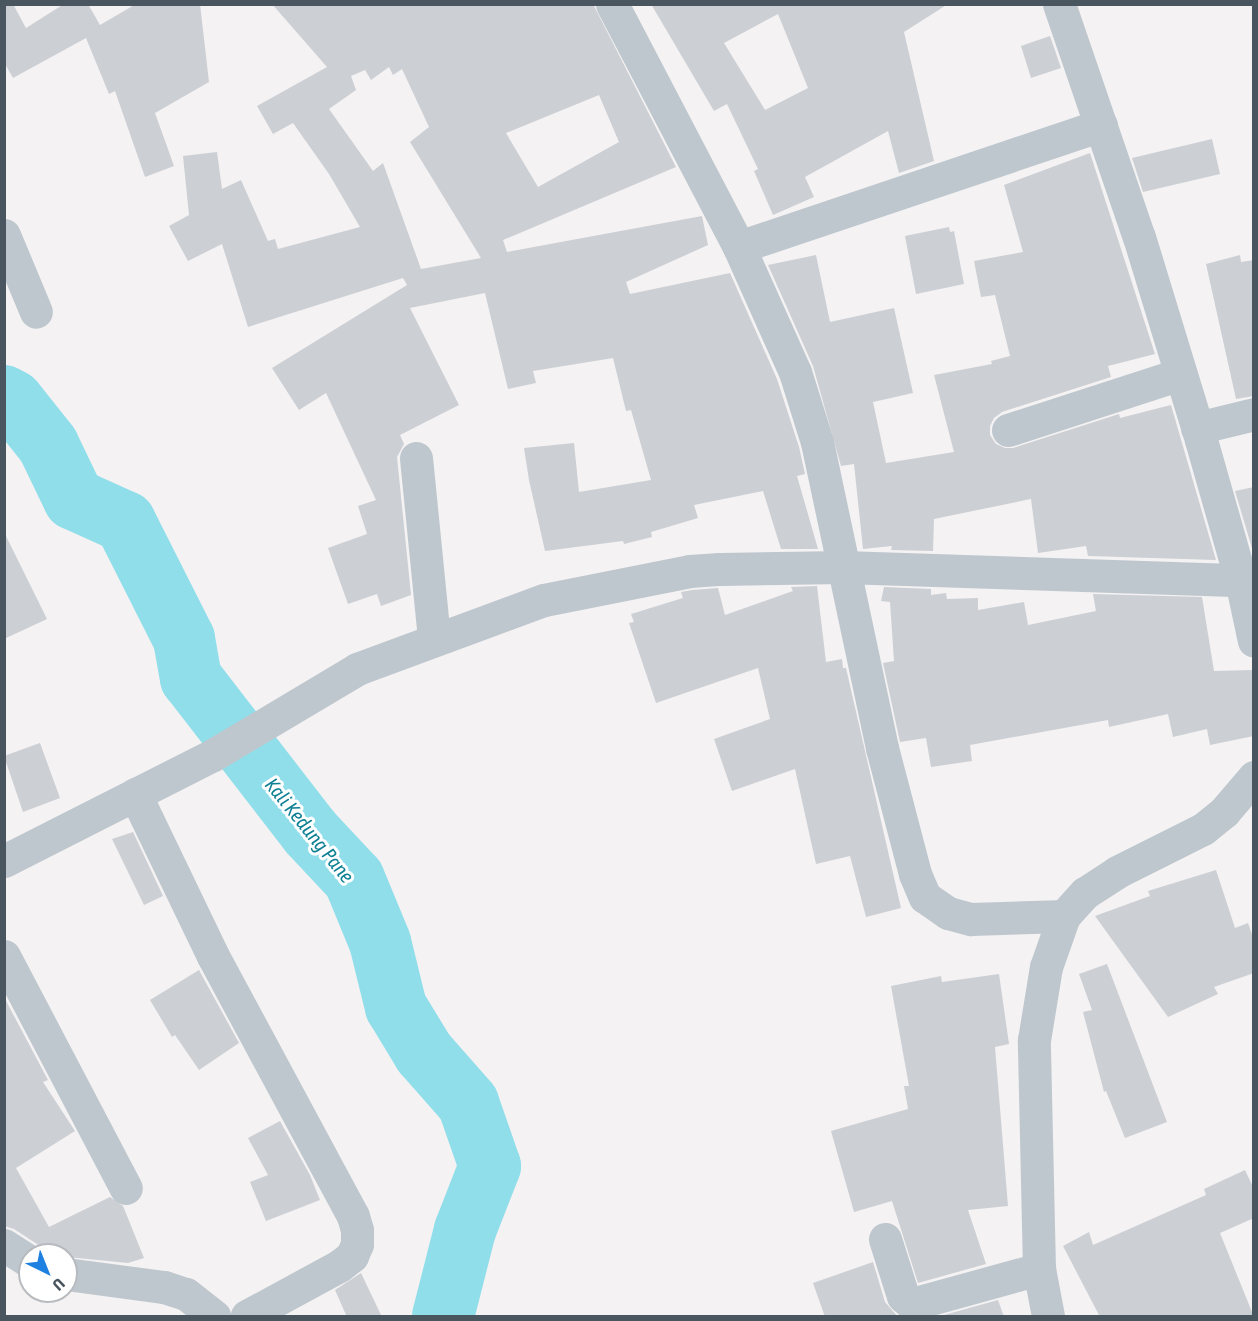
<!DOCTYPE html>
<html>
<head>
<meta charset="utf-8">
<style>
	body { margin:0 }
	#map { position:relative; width:1258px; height:1321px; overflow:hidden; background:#f4f2f2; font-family:"Asap Condensed",sans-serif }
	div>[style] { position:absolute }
	.river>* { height:62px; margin:-31px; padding:0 31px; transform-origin:31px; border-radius:31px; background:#91deeb }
	.building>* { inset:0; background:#cccfd4 }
	.minor>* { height:33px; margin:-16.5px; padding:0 16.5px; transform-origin:16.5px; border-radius:16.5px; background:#bec7ce }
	span { translate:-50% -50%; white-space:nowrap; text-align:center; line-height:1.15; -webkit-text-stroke:6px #fff; paint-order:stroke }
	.water-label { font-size:20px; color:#108195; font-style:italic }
	.frame { position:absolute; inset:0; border:6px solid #4a565f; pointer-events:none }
	.north { position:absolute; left:18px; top:1243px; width:60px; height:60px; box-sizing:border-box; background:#fff; border:2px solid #b7bbbf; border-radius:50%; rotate:137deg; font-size:16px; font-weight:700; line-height:24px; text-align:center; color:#4a565f }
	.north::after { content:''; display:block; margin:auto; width:21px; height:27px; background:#1e80e1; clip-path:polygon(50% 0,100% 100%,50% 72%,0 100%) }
</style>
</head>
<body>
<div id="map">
	<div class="river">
		<i style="left:4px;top:396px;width:10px;rotate:29deg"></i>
		<i style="left:13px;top:401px;width:56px;rotate:51.5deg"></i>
		<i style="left:48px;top:445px;width:60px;rotate:64.3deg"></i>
		<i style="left:74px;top:499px;width:56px;rotate:24.3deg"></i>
		<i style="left:125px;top:522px;width:131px;rotate:63.2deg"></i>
		<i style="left:184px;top:639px;width:40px;rotate:80deg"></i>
		<i style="left:191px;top:678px;width:195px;rotate:52.3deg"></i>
		<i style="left:310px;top:832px;width:64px;rotate:46.9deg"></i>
		<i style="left:354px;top:879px;width:68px;rotate:67.6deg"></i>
		<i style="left:380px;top:942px;width:67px;rotate:76.2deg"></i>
		<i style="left:396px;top:1007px;width:54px;rotate:58.7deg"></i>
		<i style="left:424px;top:1053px;width:67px;rotate:48.7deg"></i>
		<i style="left:468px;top:1103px;width:67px;rotate:70.8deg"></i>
		<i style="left:490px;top:1166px;width:69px;rotate:111.3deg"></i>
		<i style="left:465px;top:1230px;width:89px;rotate:104.3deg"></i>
	</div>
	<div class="building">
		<i style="clip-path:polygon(4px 4px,13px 4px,26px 28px,64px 4px,88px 4px,100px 25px,136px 4px,200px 4px,209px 82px,155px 113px,174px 166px,145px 177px,115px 91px,109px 94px,86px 38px,13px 78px,4px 62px)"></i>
		<i style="clip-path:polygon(evenodd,272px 4px,593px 4px,676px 167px,503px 240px,507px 252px,702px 216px,708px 245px,626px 282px,630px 294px,730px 273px,777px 379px,799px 447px,805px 474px,797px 476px,818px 549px,781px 549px,763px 491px,694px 505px,698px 518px,651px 532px,652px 537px,624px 544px,623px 541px,545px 551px,529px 480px,524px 448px,574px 443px,579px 492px,651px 480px,631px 410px,626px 411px,613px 358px,533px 371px,536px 383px,508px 389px,485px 293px,410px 308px,459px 405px,400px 435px,404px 444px,397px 457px,411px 595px,381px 606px,377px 594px,348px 604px,328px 548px,367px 534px,358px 506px,376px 500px,326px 393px,299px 410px,272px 368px,407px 285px,403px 278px,248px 327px,222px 244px,188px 261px,169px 226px,189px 215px,183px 156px,217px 152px,222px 189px,241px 180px,268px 241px,275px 239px,278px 249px,360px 227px,329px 174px,293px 123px,273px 134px,257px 106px,327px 67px,272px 4px,389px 67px,393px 75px,402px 69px,429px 127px,410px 142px,481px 258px,421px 269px,383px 163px,373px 171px,329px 109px,356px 90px,351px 76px,365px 70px,371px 80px,389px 67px,272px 4px,599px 95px,619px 142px,538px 187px,506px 133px,599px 95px)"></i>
		<i style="clip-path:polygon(evenodd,651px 4px,948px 4px,904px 32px,934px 161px,899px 173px,888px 131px,805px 177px,814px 197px,773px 215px,754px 171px,758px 169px,727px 104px,714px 111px,651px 4px,778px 14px,808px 88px,765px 110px,724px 43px,778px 14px)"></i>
		<i style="clip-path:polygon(1050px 36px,1061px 68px,1031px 78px,1021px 46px)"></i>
		<i style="clip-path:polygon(1212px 139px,1220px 174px,1143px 192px,1132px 158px)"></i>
		<i style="clip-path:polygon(1090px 153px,1155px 354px,1108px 366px,1111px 377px,1002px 412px,994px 418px,990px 426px,990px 435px,996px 444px,1005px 448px,1013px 448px,1119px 414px,1120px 418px,1171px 405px,1216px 560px,1088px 556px,1086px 546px,1038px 553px,1031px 499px,934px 519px,933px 551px,891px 550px,892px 546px,863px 549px,854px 464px,841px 466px,813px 366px,768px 265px,816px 255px,830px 322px,894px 308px,913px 393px,873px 402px,886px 463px,954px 452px,934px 375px,992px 364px,991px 361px,1010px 356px,995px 295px,981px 297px,974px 261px,1023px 252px,1004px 185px)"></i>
		<i style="clip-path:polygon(949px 227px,950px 232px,954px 231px,964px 284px,916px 294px,905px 236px)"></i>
		<i style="clip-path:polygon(1240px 255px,1241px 262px,1254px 260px,1254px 396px,1236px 399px,1206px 264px)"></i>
		<i style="clip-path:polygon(1254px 487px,1254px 555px,1235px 491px)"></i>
		<i style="clip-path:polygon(4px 532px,47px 619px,4px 639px)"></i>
		<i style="clip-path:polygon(817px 586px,826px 662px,842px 659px,843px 668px,846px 668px,901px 908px,866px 917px,850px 856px,816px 864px,795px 769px,732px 791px,714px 739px,770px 719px,758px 668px,656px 703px,629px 623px,634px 622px,631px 614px,683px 598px,681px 592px,692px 590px,718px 588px,725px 615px,793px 591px,791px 587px)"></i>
		<i style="clip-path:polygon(884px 587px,931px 589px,931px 595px,946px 593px,947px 599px,978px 598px,978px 610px,1024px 602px,1028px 625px,1096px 611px,1093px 594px,1202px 597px,1214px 671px,1253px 670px,1254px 736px,1210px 745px,1207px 729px,1173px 737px,1168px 714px,1109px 727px,1108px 720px,970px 745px,972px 761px,931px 767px,926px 738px,900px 742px,883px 663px,894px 661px,890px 602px,881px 601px)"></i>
		<i style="clip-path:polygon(40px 743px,60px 798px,23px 812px,4px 756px)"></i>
		<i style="clip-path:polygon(133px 832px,163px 896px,144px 905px,112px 839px)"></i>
		<i style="clip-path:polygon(1216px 870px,1235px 928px,1248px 923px,1254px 940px,1254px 973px,1214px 987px,1218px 994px,1168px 1017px,1095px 916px,1150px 896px,1148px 891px)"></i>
		<i style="clip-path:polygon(1107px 964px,1167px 1122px,1125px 1138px,1106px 1091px,1104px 1092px,1083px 1012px,1092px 1010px,1079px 974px)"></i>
		<i style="clip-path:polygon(199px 970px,239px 1043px,199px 1070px,175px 1035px,172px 1037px,150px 1000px)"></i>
		<i style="clip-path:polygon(999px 974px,1009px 1044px,995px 1047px,1008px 1206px,968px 1210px,986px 1264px,918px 1283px,892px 1201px,854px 1212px,831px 1131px,908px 1109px,904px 1086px,909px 1086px,891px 986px,941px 976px,942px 982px)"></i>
		<i style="clip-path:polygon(4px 997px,48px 1080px,43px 1082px,75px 1131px,16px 1168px,49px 1227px,110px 1197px,123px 1206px,144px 1258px,128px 1263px,47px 1255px,40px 1246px,14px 1229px,4px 1226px)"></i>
		<i style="clip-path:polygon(280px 1121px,310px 1175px,320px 1200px,266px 1221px,250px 1182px,268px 1175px,248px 1138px)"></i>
		<i style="clip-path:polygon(1245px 1170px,1254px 1189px,1254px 1218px,1220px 1233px,1254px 1317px,1100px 1317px,1063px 1246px,1089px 1232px,1093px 1245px,1206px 1195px,1204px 1189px)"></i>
		<i style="clip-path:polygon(873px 1262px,885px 1302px,898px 1317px,825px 1317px,813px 1283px)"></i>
		<i style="clip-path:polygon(361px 1273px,382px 1317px,347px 1317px,335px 1290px)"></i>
		<i style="clip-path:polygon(998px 1300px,1004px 1317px,937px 1317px)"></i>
	</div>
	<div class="minor">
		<i style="left:612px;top:4px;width:274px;rotate:62.4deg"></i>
		<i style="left:739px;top:247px;width:137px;rotate:65.9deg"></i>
		<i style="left:795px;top:372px;width:73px;rotate:72.6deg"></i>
		<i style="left:817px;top:442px;width:313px;rotate:78deg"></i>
		<i style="left:882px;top:748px;width:130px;rotate:75.3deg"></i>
		<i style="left:915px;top:874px;width:25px;rotate:67deg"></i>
		<i style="left:925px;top:897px;width:28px;rotate:35deg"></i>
		<i style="left:948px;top:913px;width:24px;rotate:15deg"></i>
		<i style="left:971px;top:919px;width:93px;rotate:-1.8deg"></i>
		<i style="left:1059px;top:4px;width:246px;rotate:71.1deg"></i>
		<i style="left:1139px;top:237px;width:212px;rotate:73deg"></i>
		<i style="left:1201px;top:440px;width:146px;rotate:74.1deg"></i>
		<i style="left:1241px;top:580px;width:62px;rotate:78deg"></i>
		<i style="left:4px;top:235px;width:83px;rotate:67.4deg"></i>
		<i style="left:739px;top:247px;width:382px;rotate:-18.6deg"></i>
		<i style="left:1197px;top:428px;width:59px;rotate:-13.8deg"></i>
		<i style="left:1008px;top:430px;width:181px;rotate:-18deg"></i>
		<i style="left:416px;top:458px;width:182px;rotate:84.3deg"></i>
		<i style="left:135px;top:794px;width:180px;rotate:64.3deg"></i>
		<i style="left:213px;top:956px;width:295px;rotate:61.7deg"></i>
		<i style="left:353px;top:1216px;width:15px;rotate:74deg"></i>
		<i style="left:357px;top:1230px;width:14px;rotate:90deg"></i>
		<i style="left:357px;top:1244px;width:13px;rotate:113deg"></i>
		<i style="left:352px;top:1256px;width:16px;rotate:142deg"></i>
		<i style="left:339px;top:1266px;width:105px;rotate:151.5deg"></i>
		<i style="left:4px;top:861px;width:234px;rotate:-26.9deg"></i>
		<i style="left:213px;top:755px;width:168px;rotate:-30.8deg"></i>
		<i style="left:357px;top:669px;width:199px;rotate:-20.3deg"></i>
		<i style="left:544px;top:600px;width:149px;rotate:-11.2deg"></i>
		<i style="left:690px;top:571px;width:30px;rotate:-4deg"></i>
		<i style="left:720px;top:569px;width:123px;rotate:-0.9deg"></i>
		<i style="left:843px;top:567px;width:398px;rotate:1.9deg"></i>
		<i style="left:4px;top:956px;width:262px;rotate:62.3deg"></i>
		<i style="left:885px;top:1239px;width:60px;rotate:72.5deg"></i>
		<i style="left:903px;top:1296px;width:12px;rotate:42deg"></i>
		<i style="left:912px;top:1304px;width:132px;rotate:-15.4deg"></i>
		<i style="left:4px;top:1245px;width:31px;rotate:33deg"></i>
		<i style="left:66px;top:1274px;width:99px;rotate:7.6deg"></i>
		<i style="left:164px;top:1287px;width:23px;rotate:18deg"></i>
		<i style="left:186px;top:1294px;width:36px;rotate:38deg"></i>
		<i style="left:1048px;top:1316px;width:48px;rotate:-100.8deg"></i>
		<i style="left:1039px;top:1269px;width:229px;rotate:-91.3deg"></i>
		<i style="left:1034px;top:1040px;width:74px;rotate:-80.7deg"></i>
		<i style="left:1046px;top:967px;width:54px;rotate:-70.6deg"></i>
		<i style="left:1064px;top:916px;width:31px;rotate:-48deg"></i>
		<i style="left:1085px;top:893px;width:38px;rotate:-33deg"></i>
		<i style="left:1117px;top:872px;width:96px;rotate:-26.6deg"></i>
		<i style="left:1203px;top:829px;width:27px;rotate:-39deg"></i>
		<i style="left:1224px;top:812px;width:46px;rotate:-49.4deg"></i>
	</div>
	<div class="water-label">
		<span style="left:310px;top:830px;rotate:51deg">Kali Kedung Pane</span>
	</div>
	<div class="frame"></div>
	<div class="north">U</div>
</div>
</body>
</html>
